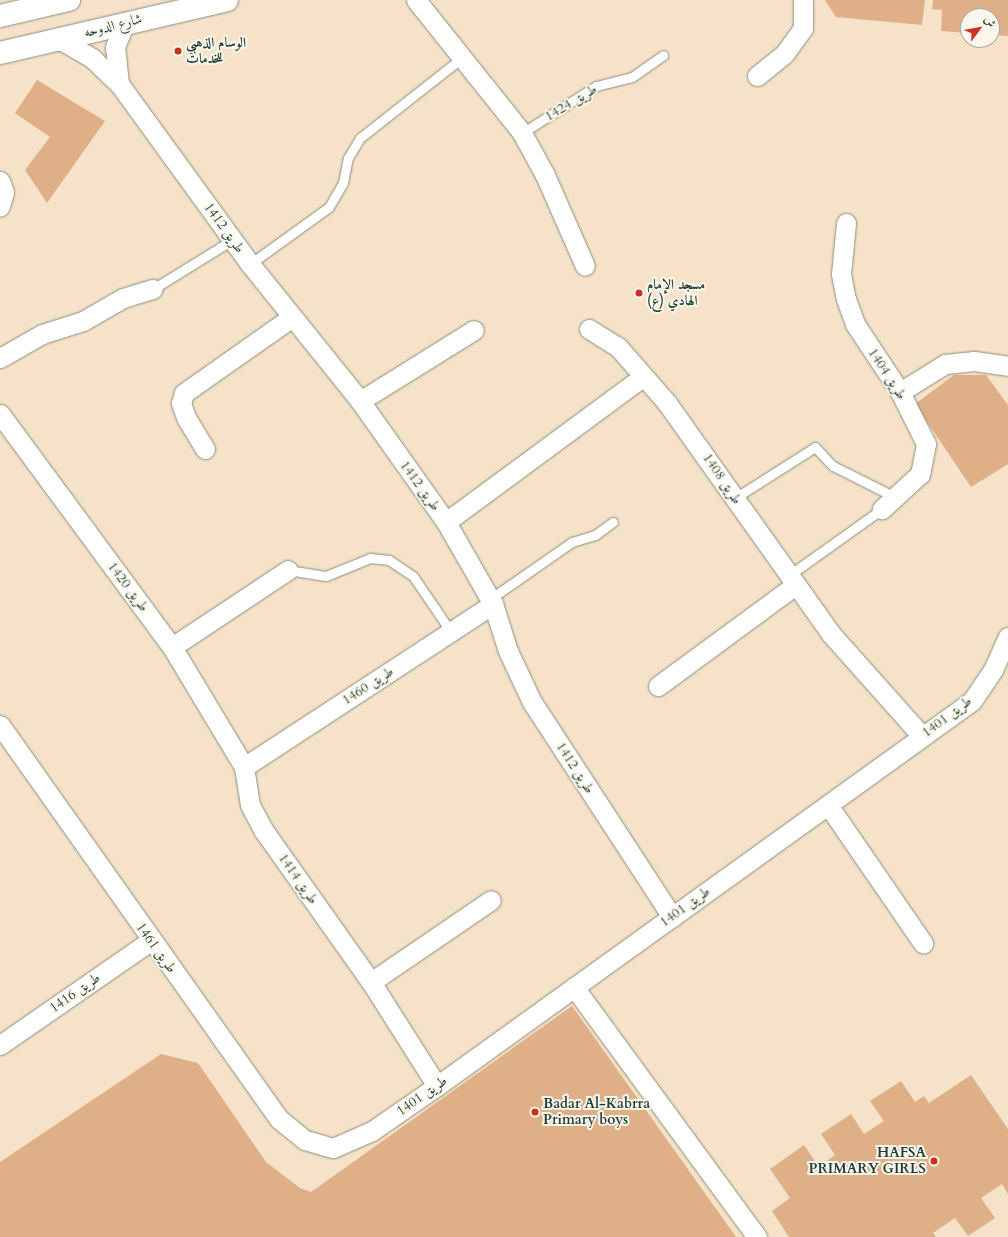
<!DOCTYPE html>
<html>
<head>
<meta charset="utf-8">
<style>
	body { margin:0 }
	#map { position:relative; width:1008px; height:1237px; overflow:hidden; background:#f5e2c8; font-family:Cardo,Amiri,serif }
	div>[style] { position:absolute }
	.building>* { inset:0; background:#dfb087 }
	.roads { filter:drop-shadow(0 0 1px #8a907e) drop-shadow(0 0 1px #8a907e) }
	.service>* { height:9px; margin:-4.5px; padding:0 4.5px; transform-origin:4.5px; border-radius:4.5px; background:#fff }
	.minor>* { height:19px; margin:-9.5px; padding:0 9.5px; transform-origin:9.5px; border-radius:9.5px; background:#fff }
	.tertiary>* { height:22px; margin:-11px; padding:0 11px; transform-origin:11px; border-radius:11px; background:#fff }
	.dots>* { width:11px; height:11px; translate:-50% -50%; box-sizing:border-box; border:2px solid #fbf7ec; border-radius:50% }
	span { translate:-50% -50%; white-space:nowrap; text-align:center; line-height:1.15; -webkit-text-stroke:4px #fbf7ec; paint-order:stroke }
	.street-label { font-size:14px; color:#1f3d34 }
	.poi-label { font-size:14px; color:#1f3d34; font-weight:700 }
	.left { translate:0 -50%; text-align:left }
	.right { translate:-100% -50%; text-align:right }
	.north { position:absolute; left:960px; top:8px; width:40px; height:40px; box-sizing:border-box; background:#fbf7ec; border:1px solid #a3ada2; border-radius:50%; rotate:58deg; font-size:11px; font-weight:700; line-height:16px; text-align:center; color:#1f3d34 }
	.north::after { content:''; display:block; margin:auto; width:14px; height:18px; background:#c8321e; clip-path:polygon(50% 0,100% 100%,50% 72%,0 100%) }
</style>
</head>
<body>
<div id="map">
	<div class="building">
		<i style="clip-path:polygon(825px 0,925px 0,922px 25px,836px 17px)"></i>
		<i style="clip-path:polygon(933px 0,1008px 0,1008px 36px,992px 35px,992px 16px,968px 16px,968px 33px,941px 31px,942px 10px,932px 9px)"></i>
		<i style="clip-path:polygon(37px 80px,105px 121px,47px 203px,25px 170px,50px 137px,15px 113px)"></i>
		<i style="clip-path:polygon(954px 375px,986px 375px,1008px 405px,1008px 464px,971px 487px,915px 404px)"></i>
		<i style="clip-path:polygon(572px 1006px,736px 1237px,0 1237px,0 1162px,161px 1054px,198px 1063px,266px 1162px,300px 1188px,311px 1192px)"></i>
		<i style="clip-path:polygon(971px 1075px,1008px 1129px,1008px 1194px,1002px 1184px,981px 1198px,995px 1218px,968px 1236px,955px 1218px,933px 1233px,936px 1237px,789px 1237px,772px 1211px,790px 1198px,770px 1169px,804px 1145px,819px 1167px,835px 1155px,821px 1134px,851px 1114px,864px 1134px,884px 1121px,870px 1101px,901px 1081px,915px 1102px,924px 1096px,929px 1103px)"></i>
	</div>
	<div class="roads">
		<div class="service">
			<i style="left:522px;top:133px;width:88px;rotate:-32.4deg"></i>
			<i style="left:596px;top:86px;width:37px;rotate:-14deg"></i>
			<i style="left:632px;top:77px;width:38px;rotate:-35deg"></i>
			<i style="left:250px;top:264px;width:97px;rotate:-35.8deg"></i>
			<i style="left:329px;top:207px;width:28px;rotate:-60deg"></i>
			<i style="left:343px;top:183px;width:25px;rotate:-79deg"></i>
			<i style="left:348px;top:158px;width:23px;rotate:-59deg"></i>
			<i style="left:360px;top:138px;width:131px;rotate:-38.2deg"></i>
			<i style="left:153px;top:289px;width:93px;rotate:-31.8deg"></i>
			<i style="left:735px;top:498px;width:95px;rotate:-32.5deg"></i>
			<i style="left:815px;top:447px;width:26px;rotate:47deg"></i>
			<i style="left:833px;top:466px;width:69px;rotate:26.6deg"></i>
			<i style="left:288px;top:570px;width:38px;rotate:9deg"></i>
			<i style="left:326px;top:576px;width:48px;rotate:-22.2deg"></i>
			<i style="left:370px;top:558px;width:19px;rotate:6deg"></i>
			<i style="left:389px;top:560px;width:29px;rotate:34deg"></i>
			<i style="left:413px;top:576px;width:68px;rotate:55.8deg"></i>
			<i style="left:788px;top:576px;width:115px;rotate:-35.5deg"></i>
			<i style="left:490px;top:599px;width:100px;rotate:-34.8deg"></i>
			<i style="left:572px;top:542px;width:24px;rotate:-17deg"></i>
			<i style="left:595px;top:535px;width:22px;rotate:-36deg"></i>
		</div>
		<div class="minor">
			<i style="left:416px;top:0;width:170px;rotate:51.4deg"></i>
			<i style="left:522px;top:133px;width:48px;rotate:61.3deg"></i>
			<i style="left:545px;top:175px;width:99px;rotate:66.3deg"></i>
			<i style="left:59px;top:39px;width:38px;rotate:30deg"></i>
			<i style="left:92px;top:58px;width:39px;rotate:44deg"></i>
			<i style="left:120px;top:85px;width:221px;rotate:54deg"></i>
			<i style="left:250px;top:264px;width:176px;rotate:51.2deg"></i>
			<i style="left:360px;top:401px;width:148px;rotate:54.6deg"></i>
			<i style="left:446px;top:522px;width:95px;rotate:60.2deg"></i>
			<i style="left:493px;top:604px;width:49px;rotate:72.3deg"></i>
			<i style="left:508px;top:651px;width:56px;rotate:64.8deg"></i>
			<i style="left:532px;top:702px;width:257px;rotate:56.9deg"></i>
			<i style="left:757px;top:76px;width:36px;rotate:-39deg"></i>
			<i style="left:785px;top:53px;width:31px;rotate:-54deg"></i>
			<i style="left:803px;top:28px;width:28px;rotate:-90deg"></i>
			<i style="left:119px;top:84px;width:37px;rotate:-96deg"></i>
			<i style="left:115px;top:47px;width:27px;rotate:-68deg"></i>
			<i style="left:0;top:181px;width:12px;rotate:70deg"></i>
			<i style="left:4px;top:192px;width:15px;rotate:106deg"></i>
			<i style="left:846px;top:223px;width:51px;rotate:95.6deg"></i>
			<i style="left:841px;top:274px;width:25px;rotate:79deg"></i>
			<i style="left:846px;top:299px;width:27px;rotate:70deg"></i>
			<i style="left:855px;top:324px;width:82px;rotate:56.5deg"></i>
			<i style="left:900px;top:392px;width:58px;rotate:63.4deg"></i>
			<i style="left:926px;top:444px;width:31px;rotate:101deg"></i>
			<i style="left:920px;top:474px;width:52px;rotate:137.4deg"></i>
			<i style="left:589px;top:329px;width:34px;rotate:32deg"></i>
			<i style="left:618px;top:347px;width:74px;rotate:48.8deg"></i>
			<i style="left:667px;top:403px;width:283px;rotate:54.6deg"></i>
			<i style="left:831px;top:634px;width:137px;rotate:48.3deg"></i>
			<i style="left:0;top:358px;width:48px;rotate:-29.7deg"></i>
			<i style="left:42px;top:334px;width:43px;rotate:-17.6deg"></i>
			<i style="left:83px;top:321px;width:46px;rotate:-29.9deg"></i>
			<i style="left:123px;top:298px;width:31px;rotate:-17deg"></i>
			<i style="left:900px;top:392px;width:53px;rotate:-31.9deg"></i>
			<i style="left:945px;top:364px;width:29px;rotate:-6deg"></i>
			<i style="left:974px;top:361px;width:34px;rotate:8deg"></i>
			<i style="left:360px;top:401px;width:134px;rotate:-31.9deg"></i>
			<i style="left:0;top:414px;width:290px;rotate:53.6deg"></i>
			<i style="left:172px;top:647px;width:140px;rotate:59deg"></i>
			<i style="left:244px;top:767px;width:38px;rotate:81deg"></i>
			<i style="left:250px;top:805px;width:30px;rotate:62deg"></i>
			<i style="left:264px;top:831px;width:185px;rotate:54.7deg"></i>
			<i style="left:371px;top:982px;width:123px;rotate:57.6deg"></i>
			<i style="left:205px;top:449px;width:37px;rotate:-121deg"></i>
			<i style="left:186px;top:417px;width:15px;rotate:-110deg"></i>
			<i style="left:181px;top:403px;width:10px;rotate:-73deg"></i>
			<i style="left:184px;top:393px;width:132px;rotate:-35.1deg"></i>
			<i style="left:446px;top:522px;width:245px;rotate:-36.4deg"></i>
			<i style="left:172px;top:647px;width:139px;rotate:-33.6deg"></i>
			<i style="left:658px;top:686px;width:169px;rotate:-36.3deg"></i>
			<i style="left:0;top:725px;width:483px;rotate:54.7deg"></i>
			<i style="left:279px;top:1119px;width:33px;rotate:39deg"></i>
			<i style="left:305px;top:1140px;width:29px;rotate:16deg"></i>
			<i style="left:333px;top:1148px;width:43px;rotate:-23.6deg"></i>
			<i style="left:372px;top:1131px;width:79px;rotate:-34.7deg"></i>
			<i style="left:437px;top:1086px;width:659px;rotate:-35.74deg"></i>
			<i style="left:972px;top:701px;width:37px;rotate:-56deg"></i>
			<i style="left:993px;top:670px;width:36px;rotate:-66deg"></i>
			<i style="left:244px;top:767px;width:298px;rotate:-33.2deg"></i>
			<i style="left:828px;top:805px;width:168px;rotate:55.5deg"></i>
			<i style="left:371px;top:982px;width:145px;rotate:-34.3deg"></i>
			<i style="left:574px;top:987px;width:310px;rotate:53.8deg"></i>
			<i style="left:0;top:1045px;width:183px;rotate:-34.7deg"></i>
		</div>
		<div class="tertiary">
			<i style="left:0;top:16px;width:71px;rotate:-13.1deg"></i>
			<i style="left:0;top:53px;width:233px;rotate:-13.1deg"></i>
		</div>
	</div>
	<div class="dots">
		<i style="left:178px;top:51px;background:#c8321e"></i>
		<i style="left:639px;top:293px;background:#c8321e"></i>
		<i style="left:535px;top:1112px;background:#c8321e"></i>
		<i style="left:934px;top:1161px;background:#c8321e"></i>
	</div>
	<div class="street-label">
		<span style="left:113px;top:26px;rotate:-14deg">شارع الدوحه</span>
		<span style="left:571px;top:103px;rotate:-31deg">طريق 1424</span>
		<span style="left:224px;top:228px;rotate:54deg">طريق 1412</span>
		<span style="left:887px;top:374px;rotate:57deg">طريق 1404</span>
		<span style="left:722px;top:479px;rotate:56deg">طريق 1408</span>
		<span style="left:420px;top:486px;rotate:54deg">طريق 1412</span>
		<span style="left:128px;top:587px;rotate:53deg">طريق 1420</span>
		<span style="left:368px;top:686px;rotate:-33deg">طريق 1460</span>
		<span style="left:947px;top:717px;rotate:-37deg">طريق 1401</span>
		<span style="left:575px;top:768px;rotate:57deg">طريق 1412</span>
		<span style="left:298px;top:879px;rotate:55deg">طريق 1414</span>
		<span style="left:685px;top:907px;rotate:-36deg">طريق 1401</span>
		<span style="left:156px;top:948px;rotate:54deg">طريق 1461</span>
		<span style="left:75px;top:993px;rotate:-35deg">طريق 1416</span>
		<span style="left:422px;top:1096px;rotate:-35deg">طريق 1401</span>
	</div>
	<div class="poi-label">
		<span class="left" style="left:186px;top:51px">الوسام الذهبي<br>للخدمات</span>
		<span class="left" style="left:647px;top:293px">مسجد الإمام<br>الهادي (ع)</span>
		<span class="left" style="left:543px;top:1112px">Badar Al-Kabrra<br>Primary boys</span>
		<span class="right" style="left:926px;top:1161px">HAFSA<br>PRIMARY GIRLS</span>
	</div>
	<div class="north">ش</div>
</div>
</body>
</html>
